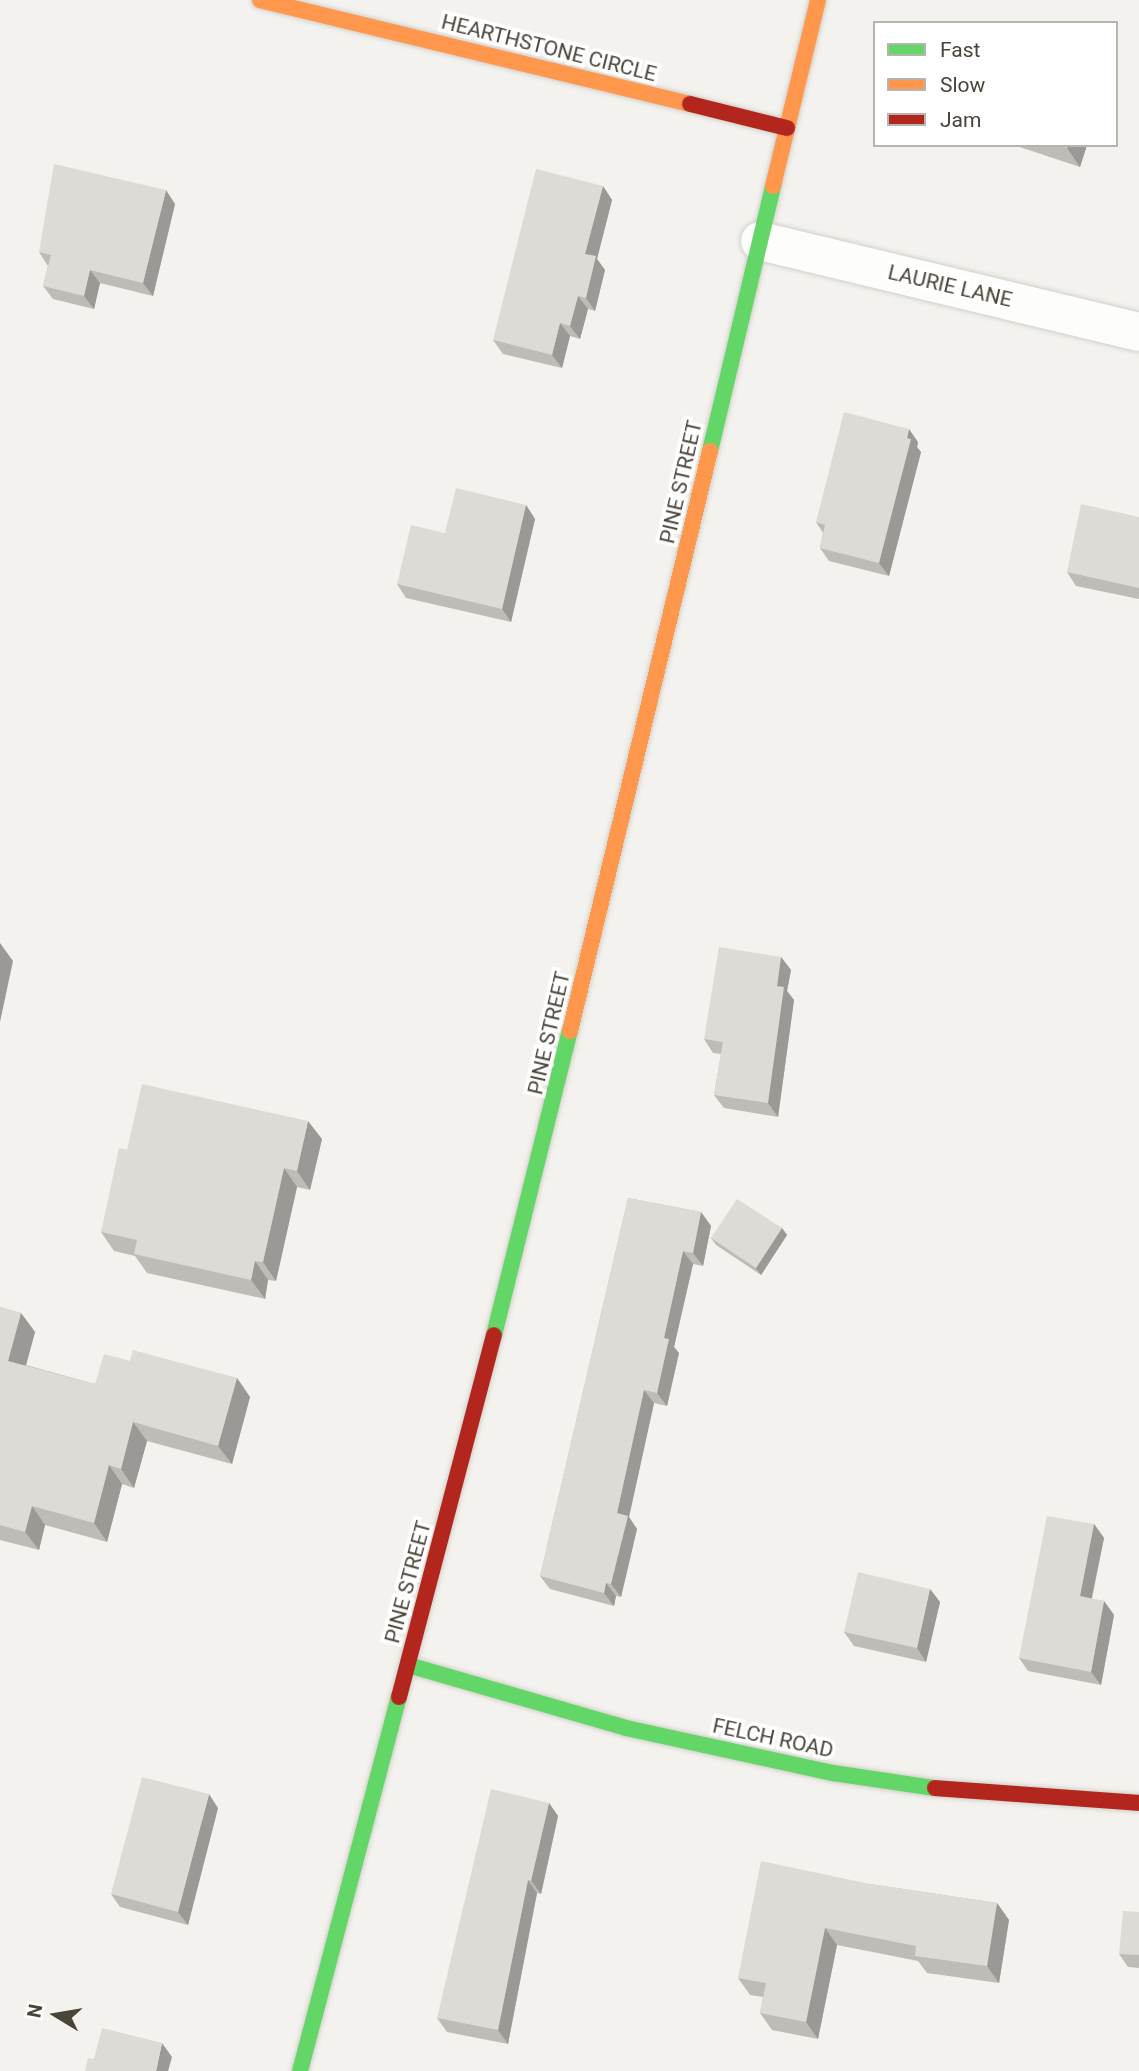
<!DOCTYPE html>
<html>
<head>
<meta charset="utf-8">
<style>
	body { margin:0 }
	#map { position:relative; width:1139px; height:2071px; overflow:hidden; background:#f4f2ee; font-family:Roboto,sans-serif }
	div>[style] { position:absolute }
	.roads { filter:drop-shadow(0 0 2px #d2d0cb) drop-shadow(0 0 2px #d2d0cb) }
	.street>* { height:38px; margin:-19px; padding:0 19px; transform-origin:19px; border-radius:19px; background:#fdfdfc }
	.fast>* { height:16px; margin:-8px; padding:0 8px; transform-origin:8px; border-radius:8px; background:#63d668 }
	.slow>* { height:16px; margin:-8px; padding:0 8px; transform-origin:8px; border-radius:8px; background:#ff974d }
	.jam>* { height:16px; margin:-8px; padding:0 8px; transform-origin:8px; border-radius:8px; background:#b3261e }
	.wall>* { inset:0; background:#bfbcb8 }
	.shaded-wall>* { inset:0; background:#9b9996 }
	.building>* { inset:0; background:#dedbd6 }
	span { translate:-50% -50%; white-space:nowrap; text-align:center; line-height:1.15; -webkit-text-stroke:7px #fff; paint-order:stroke }
	.street-label { font-size:21px; color:#4b4439 }
	.legend { position:absolute; left:873px; top:21px; width:245px; height:126px; box-sizing:border-box; background:#fff; border:2px solid #b7b4b0; margin:0; padding:9px 12px; list-style:none; font-size:21px; color:#4b4439 }
	.legend li { display:flex; align-items:center; gap:14px; height:35px }
	.legend b { width:35px; border:2px solid #b7b4b0 }
	.north { position:absolute; left:21px; top:1980px; width:70px; height:70px; -webkit-text-stroke:5px #fff; paint-order:stroke; rotate:281deg; font-size:19px; font-weight:700; line-height:28px; text-align:center; color:#4b4439 }
	.north::after { content:''; display:block; margin:auto; width:24px; height:32px; background:#4b4439; clip-path:polygon(50% 0,100% 100%,50% 72%,0 100%) }
</style>
</head>
<body>
<div id="map">
	<div class="roads">
		<div class="street">
			<i style="left:760px;top:241px;width:390px;rotate:13.5deg"></i>
		</div>
		<div class="fast">
			<i style="left:710px;top:451px;width:272px;rotate:-76.6deg"></i>
			<i style="left:494px;top:1335px;width:313px;rotate:-76deg"></i>
			<i style="left:408px;top:1665px;width:227px;rotate:16.1deg"></i>
			<i style="left:626px;top:1728px;width:212px;rotate:12.3deg"></i>
			<i style="left:833px;top:1773px;width:103px;rotate:8.4deg"></i>
			<i style="left:300px;top:2071px;width:387px;rotate:-75.2deg"></i>
		</div>
		<div class="slow">
			<i style="left:260px;top:0;width:442px;rotate:13.6deg"></i>
			<i style="left:773px;top:186px;width:191px;rotate:-76.4deg"></i>
			<i style="left:570px;top:1031px;width:597px;rotate:-76.43deg"></i>
		</div>
		<div class="jam">
			<i style="left:690px;top:104px;width:100px;rotate:13.9deg"></i>
			<i style="left:399px;top:1697px;width:374px;rotate:-75.3deg"></i>
			<i style="left:935px;top:1788px;width:205px;rotate:4.2deg"></i>
		</div>
	</div>
	<div class="wall">
		<i style="clip-path:polygon(1014px 145px,1087px 145px,1080px 167px)"></i>
		<i style="clip-path:polygon(603px 186px,612px 200px,597px 259px,605px 270px,595px 311px,588px 309px,580px 339px,570px 336px,562px 368px,503px 354px,493px 340px)"></i>
		<i style="clip-path:polygon(175px 204px,153px 296px,100px 283px,94px 309px,53px 299px,43px 286px,48px 266px,39px 252px)"></i>
		<i style="clip-path:polygon(918px 442px,917px 447px,921px 452px,889px 576px,829px 561px,820px 548px,823px 533px,816px 522px)"></i>
		<i style="clip-path:polygon(526px 505px,535px 519px,511px 622px,406px 598px,397px 584px)"></i>
		<i style="clip-path:polygon(1139px 517px,1139px 599px,1076px 586px,1067px 572px)"></i>
		<i style="clip-path:polygon(781px 957px,791px 970px,787px 991px,794px 1000px,778px 1117px,724px 1108px,714px 1095px,721px 1054px,713px 1053px,704px 1039px)"></i>
		<i style="clip-path:polygon(322px 1139px,310px 1190px,297px 1187px,276px 1281px,268px 1280px,265px 1299px,147px 1273px,135px 1256px,114px 1251px,101px 1232px,127px 1150px)"></i>
		<i style="clip-path:polygon(628px 1198px,701px 1212px,711px 1226px,703px 1266px,693px 1264px,674px 1347px,679px 1353px,667px 1406px,654px 1403px,629px 1517px,637px 1529px,621px 1597px,616px 1596px,614px 1606px,550px 1589px,540px 1576px)"></i>
		<i style="clip-path:polygon(782px 1228px,787px 1235px,761px 1275px,716px 1245px,711px 1238px)"></i>
		<i style="clip-path:polygon(0 1307px,21px 1313px,35px 1332px,26px 1365px,95px 1384px,130px 1361px,237px 1378px,250px 1397px,232px 1464px,147px 1441px,134px 1488px,122px 1484px,107px 1542px,45px 1525px,39px 1550px,0 1540px)"></i>
		<i style="clip-path:polygon(1094px 1524px,1104px 1538px,1092px 1599px,1104px 1601px,1114px 1615px,1101px 1685px,1028px 1671px,1019px 1658px)"></i>
		<i style="clip-path:polygon(930px 1589px,940px 1602px,926px 1662px,854px 1646px,844px 1632px)"></i>
		<i style="clip-path:polygon(549px 1803px,558px 1816px,541px 1894px,537px 1893px,508px 2044px,447px 2032px,437px 2018px)"></i>
		<i style="clip-path:polygon(218px 1808px,188px 1925px,120px 1907px,111px 1894px)"></i>
		<i style="clip-path:polygon(870px 1884px,997px 1903px,1009px 1920px,999px 1983px,927px 1973px,918px 1961px,837px 1945px,818px 2039px,772px 2030px,760px 2013px,763px 1997px,750px 1995px,738px 1978px)"></i>
		<i style="clip-path:polygon(1139px 1912px,1139px 1968px,1128px 1967px,1119px 1954px)"></i>
	</div>
	<div class="shaded-wall">
		<i style="clip-path:polygon(1068px 145px,1087px 145px,1080px 167px,1067px 148px)"></i>
		<i style="clip-path:polygon(603px 186px,612px 200px,597px 259px,605px 270px,595px 311px,586px 298px,585px 254px)"></i>
		<i style="clip-path:polygon(166px 190px,175px 204px,153px 296px,143px 283px)"></i>
		<i style="clip-path:polygon(90px 270px,100px 283px,94px 309px,84px 296px)"></i>
		<i style="clip-path:polygon(578px 296px,588px 309px,580px 339px,570px 326px)"></i>
		<i style="clip-path:polygon(560px 323px,570px 336px,562px 368px,552px 355px)"></i>
		<i style="clip-path:polygon(909px 429px,918px 442px,917px 447px,921px 452px,889px 576px,879px 563px)"></i>
		<i style="clip-path:polygon(526px 505px,535px 519px,511px 622px,502px 609px)"></i>
		<i style="clip-path:polygon(0 943px,13px 961px,0 1022px)"></i>
		<i style="clip-path:polygon(781px 957px,791px 970px,787px 991px,794px 1000px,778px 1117px,768px 1103px,777px 986px)"></i>
		<i style="clip-path:polygon(308px 1121px,322px 1139px,310px 1190px,297px 1171px)"></i>
		<i style="clip-path:polygon(284px 1168px,297px 1187px,276px 1281px,263px 1262px)"></i>
		<i style="clip-path:polygon(701px 1212px,711px 1226px,703px 1266px,693px 1253px)"></i>
		<i style="clip-path:polygon(782px 1228px,787px 1235px,761px 1275px,756px 1268px)"></i>
		<i style="clip-path:polygon(683px 1251px,693px 1264px,674px 1347px,679px 1353px,667px 1406px,657px 1393px,664px 1338px)"></i>
		<i style="clip-path:polygon(255px 1261px,268px 1280px,265px 1299px,251px 1280px)"></i>
		<i style="clip-path:polygon(21px 1313px,35px 1332px,22px 1380px,8px 1361px)"></i>
		<i style="clip-path:polygon(237px 1378px,250px 1397px,232px 1464px,218px 1446px)"></i>
		<i style="clip-path:polygon(644px 1390px,654px 1403px,629px 1517px,637px 1529px,621px 1597px,611px 1584px,617px 1513px)"></i>
		<i style="clip-path:polygon(133px 1422px,147px 1441px,134px 1488px,121px 1469px)"></i>
		<i style="clip-path:polygon(109px 1465px,122px 1484px,107px 1542px,94px 1523px)"></i>
		<i style="clip-path:polygon(32px 1506px,45px 1525px,39px 1550px,25px 1532px)"></i>
		<i style="clip-path:polygon(1094px 1524px,1104px 1538px,1089px 1610px,1080px 1596px)"></i>
		<i style="clip-path:polygon(606px 1583px,616px 1596px,614px 1606px,604px 1593px)"></i>
		<i style="clip-path:polygon(930px 1589px,940px 1602px,926px 1662px,917px 1648px)"></i>
		<i style="clip-path:polygon(1104px 1601px,1114px 1615px,1101px 1685px,1091px 1672px)"></i>
		<i style="clip-path:polygon(209px 1794px,218px 1808px,188px 1925px,178px 1912px)"></i>
		<i style="clip-path:polygon(549px 1803px,558px 1816px,541px 1894px,531px 1881px)"></i>
		<i style="clip-path:polygon(528px 1880px,537px 1893px,508px 2044px,498px 2030px)"></i>
		<i style="clip-path:polygon(997px 1903px,1009px 1920px,999px 1983px,987px 1966px)"></i>
		<i style="clip-path:polygon(825px 1928px,837px 1945px,818px 2039px,806px 2022px)"></i>
		<i style="clip-path:polygon(162px 2043px,172px 2057px,168px 2071px,156px 2071px)"></i>
	</div>
	<div class="building">
		<i style="clip-path:polygon(1058px 145px,1068px 145px,1067px 148px)"></i>
		<i style="clip-path:polygon(54px 164px,166px 190px,143px 283px,90px 270px,84px 296px,43px 286px,51px 255px,39px 252px)"></i>
		<i style="clip-path:polygon(536px 169px,603px 186px,585px 254px,596px 256px,586px 298px,578px 296px,570px 326px,560px 323px,552px 355px,493px 340px)"></i>
		<i style="clip-path:polygon(844px 412px,909px 429px,906px 438px,911px 439px,879px 563px,820px 548px,825px 525px,816px 522px)"></i>
		<i style="clip-path:polygon(456px 488px,526px 505px,502px 609px,397px 584px,411px 525px,445px 533px)"></i>
		<i style="clip-path:polygon(1081px 504px,1139px 517px,1139px 588px,1067px 572px)"></i>
		<i style="clip-path:polygon(719px 947px,781px 957px,777px 986px,784px 987px,768px 1103px,714px 1095px,723px 1042px,704px 1039px)"></i>
		<i style="clip-path:polygon(142px 1084px,308px 1121px,297px 1171px,284px 1168px,263px 1262px,255px 1261px,251px 1280px,134px 1254px,137px 1240px,101px 1232px,119px 1148px,127px 1150px)"></i>
		<i style="clip-path:polygon(628px 1198px,701px 1212px,693px 1253px,683px 1251px,664px 1338px,669px 1339px,657px 1393px,644px 1390px,617px 1513px,628px 1516px,611px 1584px,606px 1583px,604px 1593px,540px 1576px)"></i>
		<i style="clip-path:polygon(737px 1199px,782px 1228px,756px 1268px,711px 1238px)"></i>
		<i style="clip-path:polygon(0 1307px,21px 1313px,8px 1361px,95px 1384px,104px 1354px,130px 1361px,133px 1350px,237px 1378px,218px 1446px,133px 1422px,121px 1469px,109px 1465px,94px 1523px,32px 1506px,25px 1532px,0 1525px)"></i>
		<i style="clip-path:polygon(1047px 1516px,1094px 1524px,1080px 1596px,1104px 1601px,1091px 1672px,1019px 1658px)"></i>
		<i style="clip-path:polygon(858px 1572px,930px 1589px,917px 1648px,844px 1632px)"></i>
		<i style="clip-path:polygon(142px 1777px,209px 1794px,178px 1912px,111px 1894px)"></i>
		<i style="clip-path:polygon(491px 1789px,549px 1803px,531px 1881px,528px 1880px,498px 2030px,437px 2018px)"></i>
		<i style="clip-path:polygon(761px 1861px,870px 1884px,997px 1903px,987px 1966px,915px 1956px,916px 1946px,825px 1928px,806px 2022px,760px 2013px,766px 1983px,738px 1978px)"></i>
		<i style="clip-path:polygon(1123px 1911px,1139px 1912px,1139px 1955px,1119px 1954px)"></i>
		<i style="clip-path:polygon(102px 2028px,162px 2043px,156px 2071px,85px 2071px,88px 2058px,94px 2059px)"></i>
	</div>
	<div class="street-label">
		<span style="left:549px;top:48px;rotate:14deg">HEARTHSTONE CIRCLE</span>
		<span style="left:950px;top:286px;rotate:13deg">LAURIE LANE</span>
		<span style="left:681px;top:482px;rotate:-77deg">PINE STREET</span>
		<span style="left:549px;top:1033px;rotate:-77deg">PINE STREET</span>
		<span style="left:408px;top:1582px;rotate:-75deg">PINE STREET</span>
		<span style="left:773px;top:1738px;rotate:12deg">FELCH ROAD</span>
	</div>
	<ul class="legend">
	<li><b style="height:9px;background:#63d668"></b>Fast</li>
	<li><b style="height:9px;background:#ff974d"></b>Slow</li>
	<li><b style="height:9px;background:#b3261e"></b>Jam</li>
	</ul>
	<div class="north">N</div>
</div>
</body>
</html>
